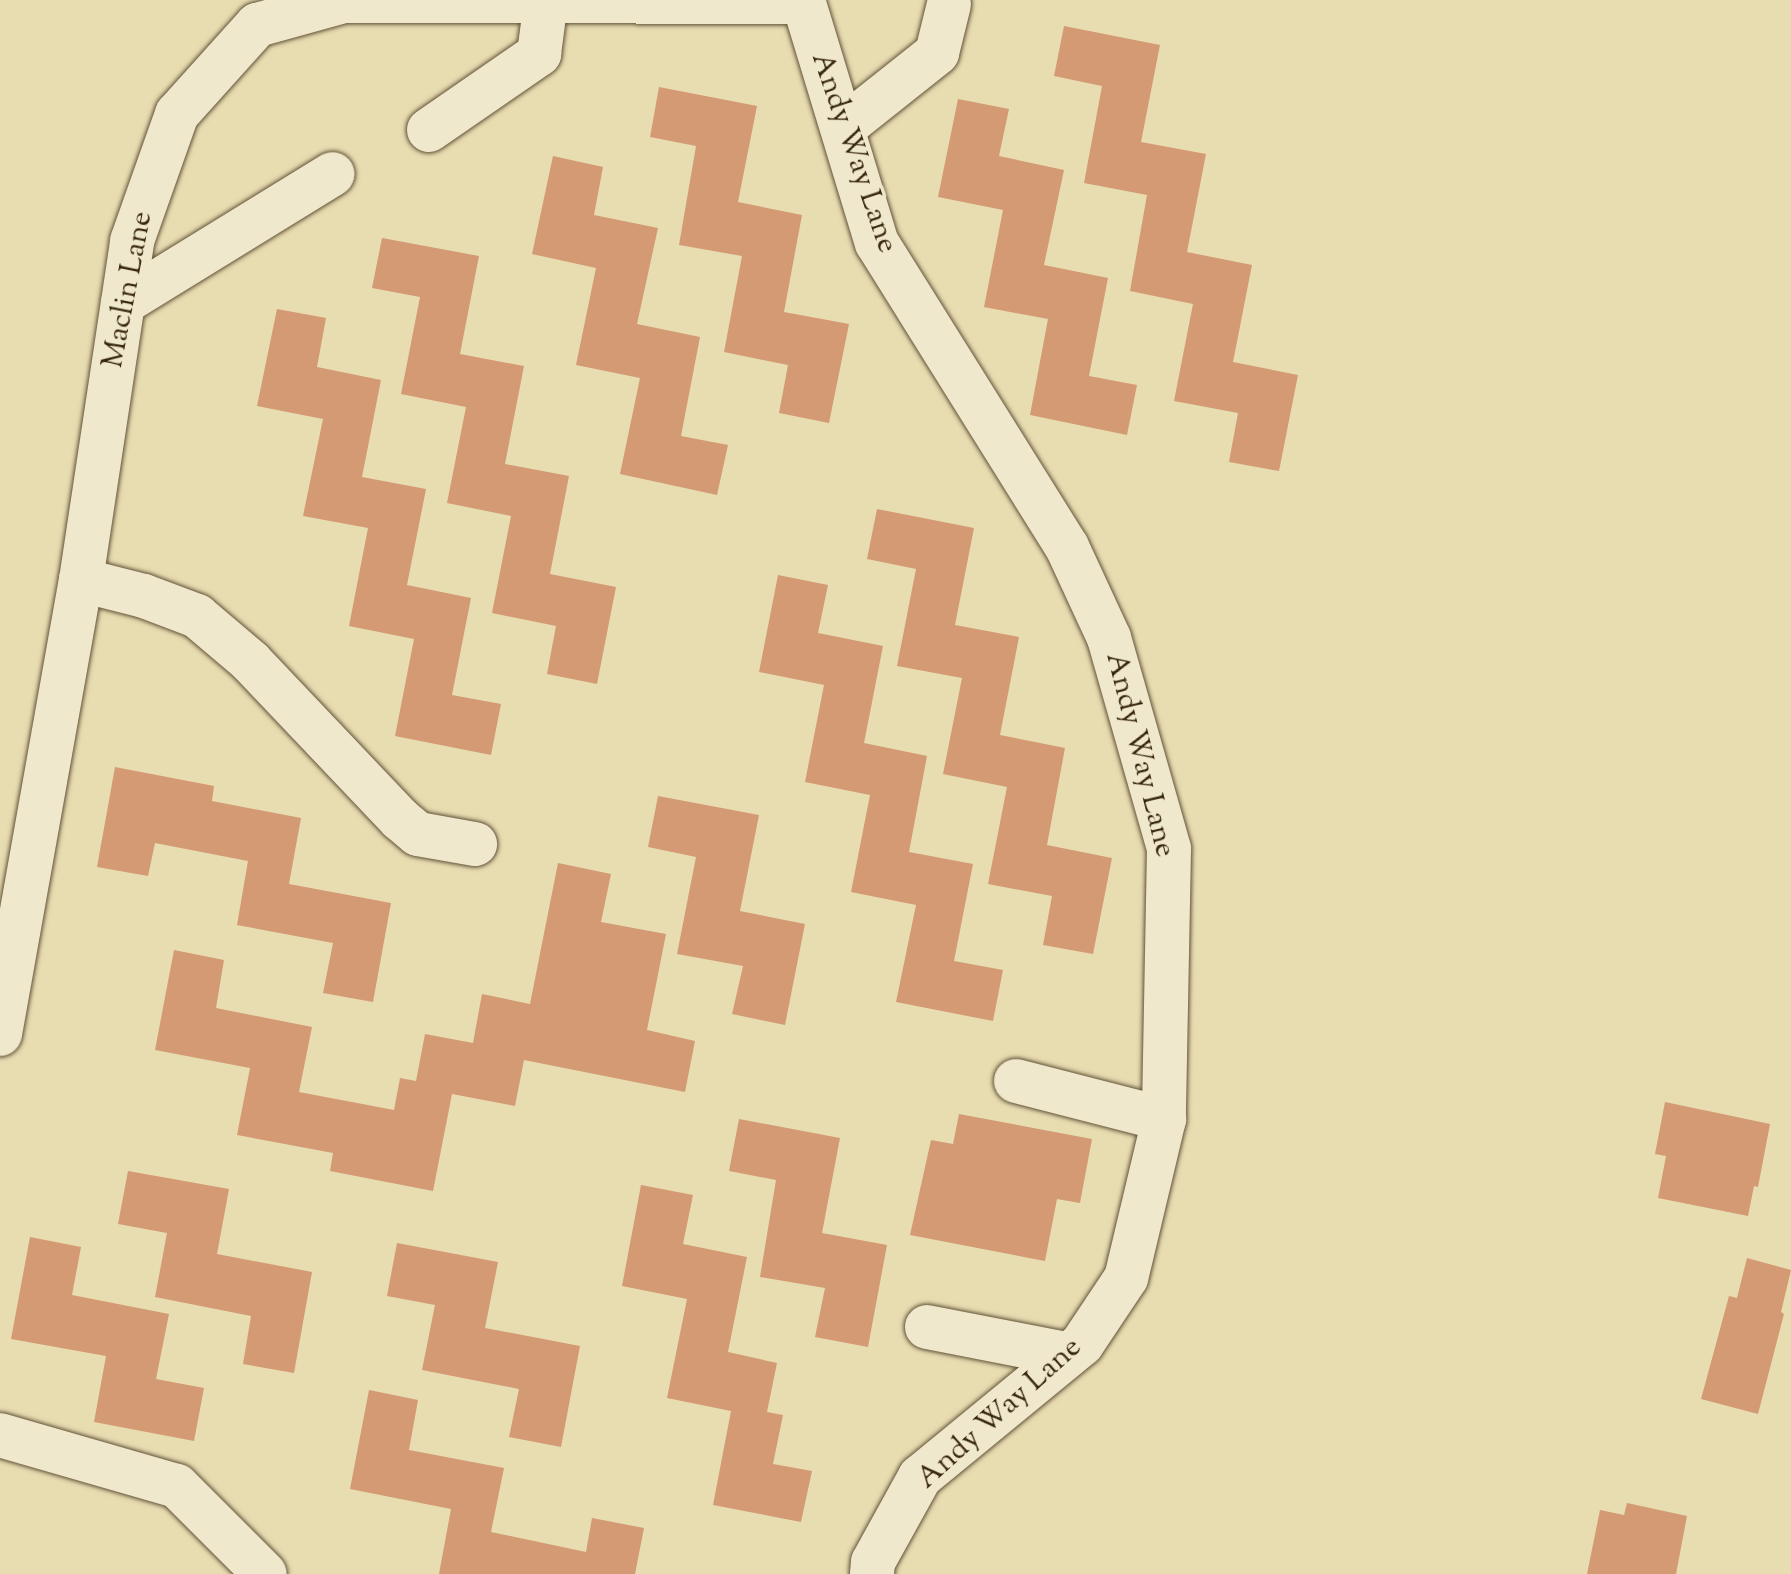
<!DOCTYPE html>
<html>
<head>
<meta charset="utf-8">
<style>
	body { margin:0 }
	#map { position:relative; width:1791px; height:1574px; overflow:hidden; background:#e8dcb1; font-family:"Sorts Mill Goudy",serif }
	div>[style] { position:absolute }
	.building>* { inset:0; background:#d39a74 }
	.roads { filter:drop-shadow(0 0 2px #625338) drop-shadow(0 0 2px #625338) }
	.minor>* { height:44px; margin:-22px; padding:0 22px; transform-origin:22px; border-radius:22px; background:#f0e8cc }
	span { translate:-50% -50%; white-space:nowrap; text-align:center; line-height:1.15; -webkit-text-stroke:7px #f0e8cc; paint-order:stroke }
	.street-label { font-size:30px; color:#36250f }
</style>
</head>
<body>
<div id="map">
	<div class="building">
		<i style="clip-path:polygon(1064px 26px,1160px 45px,1141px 142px,1206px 154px,1187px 252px,1252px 265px,1233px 362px,1298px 375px,1279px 471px,1229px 462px,1238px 413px,1174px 401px,1193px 304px,1130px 291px,1147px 195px,1084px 183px,1102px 86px,1054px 76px)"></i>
		<i style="clip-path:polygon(659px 87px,757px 106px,738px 202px,802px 215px,784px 312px,849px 324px,829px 423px,779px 413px,788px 365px,724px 352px,742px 256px,679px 245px,696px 146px,650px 137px)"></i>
		<i style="clip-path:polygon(958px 99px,1009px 109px,999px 156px,1064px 170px,1044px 265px,1108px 278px,1089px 376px,1137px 385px,1127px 435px,1030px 415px,1048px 319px,984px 307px,1003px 210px,938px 197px)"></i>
		<i style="clip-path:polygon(553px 156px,603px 167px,594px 215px,658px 228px,637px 324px,700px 337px,681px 436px,728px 445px,717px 495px,620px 474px,640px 378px,576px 365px,596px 268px,532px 254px)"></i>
		<i style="clip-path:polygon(382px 238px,479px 256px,460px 354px,524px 366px,505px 464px,569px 476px,550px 574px,616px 587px,597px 684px,547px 674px,556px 626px,492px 613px,511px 516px,447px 503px,466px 407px,401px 394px,420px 297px,372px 288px)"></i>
		<i style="clip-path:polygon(277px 309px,326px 318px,317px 367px,381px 380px,362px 477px,426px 489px,407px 585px,471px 598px,452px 695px,501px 704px,491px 755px,395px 736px,414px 639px,349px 626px,368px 528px,303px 516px,323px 419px,257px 406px)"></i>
		<i style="clip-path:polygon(877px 509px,974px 528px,955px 625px,1019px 637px,1000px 735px,1065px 748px,1047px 845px,1112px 858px,1093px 954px,1043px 945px,1052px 896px,988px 884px,1007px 787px,943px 774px,962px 678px,897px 666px,916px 569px,867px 559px)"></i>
		<i style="clip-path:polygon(778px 575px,828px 585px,818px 633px,883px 646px,864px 743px,927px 756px,909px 852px,973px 864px,954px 961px,1003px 970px,993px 1021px,896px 1002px,916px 905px,851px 892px,870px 795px,805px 782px,824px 685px,759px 672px)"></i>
		<i style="clip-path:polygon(115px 767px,214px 786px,212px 801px,301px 818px,289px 884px,391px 903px,373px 1002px,323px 993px,333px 943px,237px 925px,248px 861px,155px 843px,148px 876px,97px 867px)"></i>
		<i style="clip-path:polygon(658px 796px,759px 815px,740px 911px,805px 924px,785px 1025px,732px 1014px,743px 966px,677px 954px,696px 857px,648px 847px)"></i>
		<i style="clip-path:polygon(558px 863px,611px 874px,601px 922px,666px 934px,647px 1030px,695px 1041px,685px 1092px,524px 1060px,515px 1106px,452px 1094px,433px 1191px,330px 1171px,333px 1153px,237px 1135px,250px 1068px,155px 1050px,174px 950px,224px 960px,216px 1008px,312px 1027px,299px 1092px,394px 1110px,400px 1078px,416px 1081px,425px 1034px,473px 1043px,482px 994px,530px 1004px)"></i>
		<i style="clip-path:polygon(1665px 1102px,1770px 1124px,1758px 1187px,1754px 1186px,1748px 1216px,1658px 1198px,1666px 1156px,1655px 1154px)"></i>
		<i style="clip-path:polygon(959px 1114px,1092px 1139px,1080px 1203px,1057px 1199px,1045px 1261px,910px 1235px,931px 1140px,953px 1144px)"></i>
		<i style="clip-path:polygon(739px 1119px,840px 1138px,822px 1233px,887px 1245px,868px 1347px,815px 1337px,825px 1288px,760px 1277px,776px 1180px,729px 1171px)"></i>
		<i style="clip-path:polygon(128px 1171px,229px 1189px,217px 1254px,312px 1272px,294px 1373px,243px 1364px,251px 1316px,155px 1297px,167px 1233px,118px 1224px)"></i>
		<i style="clip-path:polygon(641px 1185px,693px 1195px,683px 1244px,747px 1257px,728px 1352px,777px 1363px,767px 1412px,783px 1415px,773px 1464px,812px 1471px,801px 1522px,713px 1505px,731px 1411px,667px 1398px,687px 1299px,622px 1286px)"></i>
		<i style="clip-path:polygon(30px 1237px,81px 1247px,72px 1295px,169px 1314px,156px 1379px,204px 1388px,194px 1441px,94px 1422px,106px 1356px,11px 1339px)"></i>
		<i style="clip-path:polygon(397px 1243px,498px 1262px,485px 1328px,580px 1346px,561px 1447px,509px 1437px,519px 1389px,422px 1370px,435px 1305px,387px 1296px)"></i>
		<i style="clip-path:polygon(1747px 1258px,1791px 1270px,1781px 1312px,1784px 1314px,1758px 1414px,1701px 1399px,1729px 1296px,1737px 1298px)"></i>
		<i style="clip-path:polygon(369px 1390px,418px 1400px,409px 1450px,504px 1468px,491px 1532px,586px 1552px,592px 1518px,644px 1528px,635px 1574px,439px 1574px,451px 1509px,350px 1489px)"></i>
		<i style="clip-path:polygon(1627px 1503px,1687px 1516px,1676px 1574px,1587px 1574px,1600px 1510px,1624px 1515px)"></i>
	</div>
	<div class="roads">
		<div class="minor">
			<i style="left:803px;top:0;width:254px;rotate:73.1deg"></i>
			<i style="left:877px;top:243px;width:358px;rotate:58deg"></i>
			<i style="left:1067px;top:547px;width:100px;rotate:65.2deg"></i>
			<i style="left:1109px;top:638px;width:219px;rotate:74.1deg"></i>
			<i style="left:1169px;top:849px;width:270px;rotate:91.1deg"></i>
			<i style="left:1164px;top:1119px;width:163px;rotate:103.4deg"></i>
			<i style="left:1126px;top:1278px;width:79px;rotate:123.7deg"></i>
			<i style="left:1082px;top:1344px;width:210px;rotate:140.6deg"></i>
			<i style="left:920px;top:1477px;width:97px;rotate:118.9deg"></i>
			<i style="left:873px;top:1562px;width:12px;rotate:95deg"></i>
			<i style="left:844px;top:127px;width:119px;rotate:-38.5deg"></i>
			<i style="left:937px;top:53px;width:50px;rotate:-76.2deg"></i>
			<i style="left:429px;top:130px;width:134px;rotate:-34.6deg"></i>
			<i style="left:539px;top:54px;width:53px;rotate:-82.5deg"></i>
			<i style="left:123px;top:303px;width:246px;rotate:-31.6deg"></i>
			<i style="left:81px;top:580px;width:65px;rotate:14.3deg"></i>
			<i style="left:144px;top:596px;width:57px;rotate:20.7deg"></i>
			<i style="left:197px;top:616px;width:70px;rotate:40.3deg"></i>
			<i style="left:250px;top:661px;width:218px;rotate:46.5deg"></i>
			<i style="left:400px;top:819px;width:23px;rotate:40deg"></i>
			<i style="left:418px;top:834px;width:58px;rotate:10deg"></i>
			<i style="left:0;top:1034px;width:461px;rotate:-79.9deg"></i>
			<i style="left:81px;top:580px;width:343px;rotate:-81.4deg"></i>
			<i style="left:132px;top:241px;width:135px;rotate:-70.5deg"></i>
			<i style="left:177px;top:114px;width:120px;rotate:-48deg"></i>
			<i style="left:257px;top:25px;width:90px;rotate:-15.4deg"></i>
			<i style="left:344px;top:1px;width:458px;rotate:0.1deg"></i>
			<i style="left:1016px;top:1081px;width:153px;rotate:14.4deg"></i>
			<i style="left:927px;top:1327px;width:142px;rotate:11deg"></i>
			<i style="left:0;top:1435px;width:184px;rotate:16.1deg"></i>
			<i style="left:177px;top:1486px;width:124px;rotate:45deg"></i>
		</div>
	</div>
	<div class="street-label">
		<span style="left:853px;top:153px;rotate:71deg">Andy Way Lane</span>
		<span style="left:129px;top:290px;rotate:-79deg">Maclin Lane</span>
		<span style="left:1139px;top:755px;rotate:76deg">Andy Way Lane</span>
		<span style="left:1000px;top:1414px;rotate:-42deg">Andy Way Lane</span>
	</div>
</div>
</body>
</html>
